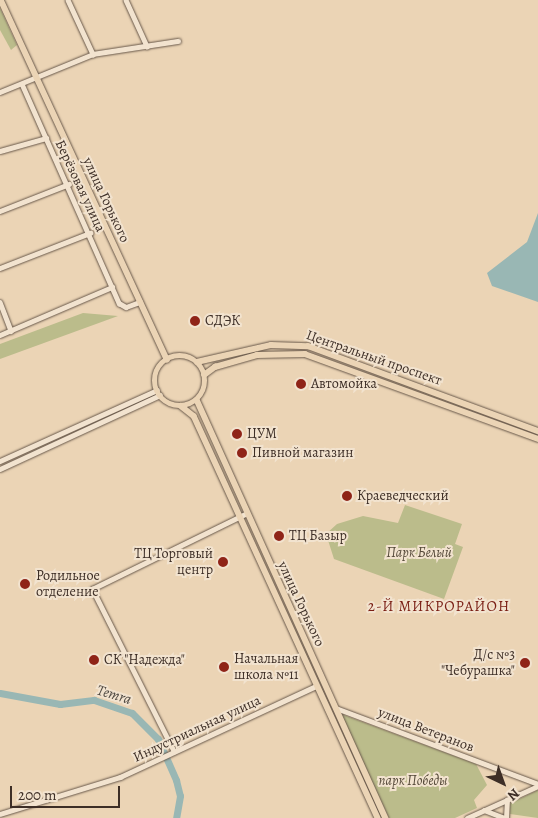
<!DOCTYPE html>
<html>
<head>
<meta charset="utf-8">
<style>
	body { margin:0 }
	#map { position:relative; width:538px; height:818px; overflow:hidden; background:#ebd4b5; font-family:Alegreya,serif }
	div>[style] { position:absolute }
	.green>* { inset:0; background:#bbbc8b }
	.water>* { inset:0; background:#99b7b4 }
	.river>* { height:7px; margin:-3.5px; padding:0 3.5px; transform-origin:3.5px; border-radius:3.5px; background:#99b7b4 }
	.roads { filter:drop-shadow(0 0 1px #68584a) drop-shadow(0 0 1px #68584a) }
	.minor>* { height:4.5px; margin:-2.25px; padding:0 2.25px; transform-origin:2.25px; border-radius:2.25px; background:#f2e3cf }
	.major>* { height:5.5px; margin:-2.75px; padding:0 2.75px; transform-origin:2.75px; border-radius:2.75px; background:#ebd4b5 }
	.major>.ring { margin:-2.75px; padding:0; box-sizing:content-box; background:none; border:5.5px solid #ebd4b5; border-radius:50% }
	.dots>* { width:14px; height:14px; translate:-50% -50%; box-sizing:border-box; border:2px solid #f2e3cf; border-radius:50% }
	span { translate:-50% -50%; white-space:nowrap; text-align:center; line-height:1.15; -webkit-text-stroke:4px #f2e3cf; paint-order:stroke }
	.street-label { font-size:14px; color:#3d2e26 }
	.poi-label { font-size:14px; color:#3d2e26 }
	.left { translate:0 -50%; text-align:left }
	.right { translate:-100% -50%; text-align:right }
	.park-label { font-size:14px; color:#564a3a; font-style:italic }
	.neighbourhood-label { font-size:15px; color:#7a1f14; letter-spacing:1px }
	.water-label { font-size:15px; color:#4f4942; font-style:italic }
	.north { position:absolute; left:478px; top:758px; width:50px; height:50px; -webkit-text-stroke:4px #f2e3cf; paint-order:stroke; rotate:138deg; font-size:14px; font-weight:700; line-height:20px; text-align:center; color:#3d2e26 }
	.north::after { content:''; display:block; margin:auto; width:18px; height:22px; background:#3d2e26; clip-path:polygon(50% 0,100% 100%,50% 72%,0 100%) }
	.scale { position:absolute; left:10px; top:786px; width:110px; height:22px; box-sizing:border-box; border:2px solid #3d2e26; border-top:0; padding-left:6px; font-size:15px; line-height:18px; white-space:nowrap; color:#3d2e26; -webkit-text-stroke:4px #f2e3cf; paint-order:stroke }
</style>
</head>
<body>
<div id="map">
	<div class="green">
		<i style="clip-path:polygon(0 8px,17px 45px,11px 50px,0 30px)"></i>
		<i style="clip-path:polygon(83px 313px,118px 316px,0 359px,0 344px)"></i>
		<i style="clip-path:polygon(405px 505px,462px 524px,455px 544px,463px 547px,444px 599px,334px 559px,326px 534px,337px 524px,363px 516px,398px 523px)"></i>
		<i style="clip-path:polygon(341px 714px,476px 764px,487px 785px,474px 800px,477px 808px,455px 818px,389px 818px)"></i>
		<i style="clip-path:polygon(538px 790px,538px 818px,510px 814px,509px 804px)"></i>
	</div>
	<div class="water">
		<i style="clip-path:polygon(538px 213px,538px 302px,492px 286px,487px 273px,527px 242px)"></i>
	</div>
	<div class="river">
		<i style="left:0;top:693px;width:61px;rotate:10.4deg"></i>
		<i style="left:60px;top:704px;width:34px;rotate:-7deg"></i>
		<i style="left:94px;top:700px;width:40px;rotate:18.9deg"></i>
		<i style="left:132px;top:713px;width:37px;rotate:45deg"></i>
		<i style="left:158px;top:739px;width:45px;rotate:66.3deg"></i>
		<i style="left:176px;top:780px;width:16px;rotate:76deg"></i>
		<i style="left:180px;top:796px;width:22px;rotate:100deg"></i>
	</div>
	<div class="roads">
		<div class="minor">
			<i style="left:68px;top:0;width:60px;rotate:65.2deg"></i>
			<i style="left:126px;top:0;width:51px;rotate:65.5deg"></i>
			<i style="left:22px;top:84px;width:240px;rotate:66.1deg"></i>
			<i style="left:119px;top:303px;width:8px;rotate:30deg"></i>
			<i style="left:126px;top:307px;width:15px;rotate:-20deg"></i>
			<i style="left:0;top:92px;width:100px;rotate:-22.2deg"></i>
			<i style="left:93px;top:54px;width:86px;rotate:-8.7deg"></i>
			<i style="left:0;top:151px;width:48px;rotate:-15.8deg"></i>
			<i style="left:0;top:211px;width:74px;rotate:-21.4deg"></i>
			<i style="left:0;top:268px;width:97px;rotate:-21.3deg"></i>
			<i style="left:0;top:302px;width:31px;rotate:69deg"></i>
			<i style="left:0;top:335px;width:122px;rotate:-23.2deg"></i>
			<i style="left:0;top:461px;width:172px;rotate:-24.3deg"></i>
			<i style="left:0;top:469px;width:176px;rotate:-24.8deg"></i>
			<i style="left:336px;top:708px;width:216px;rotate:20.6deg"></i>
			<i style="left:174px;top:752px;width:182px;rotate:-116.7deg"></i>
			<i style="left:92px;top:589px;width:170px;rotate:-26.1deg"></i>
			<i style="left:484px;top:810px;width:22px;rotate:21deg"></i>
			<i style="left:0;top:814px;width:126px;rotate:-17.1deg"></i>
			<i style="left:120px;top:777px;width:216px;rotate:-24.9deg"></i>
			<i style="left:467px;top:818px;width:78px;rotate:-24.3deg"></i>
			<i style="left:506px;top:818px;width:18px;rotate:-87deg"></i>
		</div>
		<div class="major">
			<i style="left:1px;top:0;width:396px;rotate:65.2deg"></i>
			<i class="ring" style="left:155px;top:356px;width:44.5px;height:44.5px"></i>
			<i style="left:197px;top:362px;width:76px;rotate:-12.9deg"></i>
			<i style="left:271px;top:345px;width:37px;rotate:2deg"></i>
			<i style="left:308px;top:346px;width:245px;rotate:20.3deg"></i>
			<i style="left:204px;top:375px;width:14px;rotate:-36deg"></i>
			<i style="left:215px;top:367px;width:44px;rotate:-15.9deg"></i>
			<i style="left:257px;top:355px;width:48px;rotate:-1.2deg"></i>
			<i style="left:305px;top:354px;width:248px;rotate:20deg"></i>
			<i style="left:197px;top:400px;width:459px;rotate:65.7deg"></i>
			<i style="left:181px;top:406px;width:16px;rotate:38deg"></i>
			<i style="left:194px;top:416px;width:442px;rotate:65.4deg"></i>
		</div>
	</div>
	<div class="dots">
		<i style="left:195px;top:321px;background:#8f2418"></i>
		<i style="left:301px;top:384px;background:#8f2418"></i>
		<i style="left:237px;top:434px;background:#8f2418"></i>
		<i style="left:242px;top:453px;background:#8f2418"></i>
		<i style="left:347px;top:496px;background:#8f2418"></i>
		<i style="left:279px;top:536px;background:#8f2418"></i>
		<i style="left:223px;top:562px;background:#8f2418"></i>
		<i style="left:25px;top:584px;background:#8f2418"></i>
		<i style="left:94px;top:660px;background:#8f2418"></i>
		<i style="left:525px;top:663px;background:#8f2418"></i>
		<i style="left:224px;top:667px;background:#8f2418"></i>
	</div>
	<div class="street-label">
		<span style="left:80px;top:186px;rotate:65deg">Берёзовая улица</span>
		<span style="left:106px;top:200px;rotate:65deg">улица Горького</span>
		<span style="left:374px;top:358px;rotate:19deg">Центральный проспект</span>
		<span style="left:301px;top:604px;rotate:65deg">улица Горького</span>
		<span style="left:197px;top:729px;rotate:-25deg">Индустриальная улица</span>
		<span style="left:426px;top:730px;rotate:21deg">улица Ветеранов</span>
	</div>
	<div class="poi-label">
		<span class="left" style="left:205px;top:321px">СДЭК</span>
		<span class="left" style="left:311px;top:384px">Автомойка</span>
		<span class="left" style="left:247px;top:434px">ЦУМ</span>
		<span class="left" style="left:252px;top:453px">Пивной магазин</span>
		<span class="left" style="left:357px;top:496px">Краеведческий</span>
		<span class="left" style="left:289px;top:536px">ТЦ Базыр</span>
		<span class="right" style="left:213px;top:562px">ТЦ Торговый<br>центр</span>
		<span class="left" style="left:36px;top:584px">Родильное<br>отделение</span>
		<span class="right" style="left:515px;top:663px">Д/c №3<br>"Чебурашка"</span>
		<span class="left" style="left:234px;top:667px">Начальная<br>школа №11</span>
		<span class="left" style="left:104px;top:660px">СК "Надежда"</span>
	</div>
	<div class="park-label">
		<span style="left:419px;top:553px">Парк Белый</span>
		<span style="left:413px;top:781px">парк Победы</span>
	</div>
	<div class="neighbourhood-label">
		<span style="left:439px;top:607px">2-Й МИКРОРАЙОН</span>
	</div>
	<div class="water-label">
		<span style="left:114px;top:695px;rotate:17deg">Temra</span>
	</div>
	<div class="north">N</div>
	<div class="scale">200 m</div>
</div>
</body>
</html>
